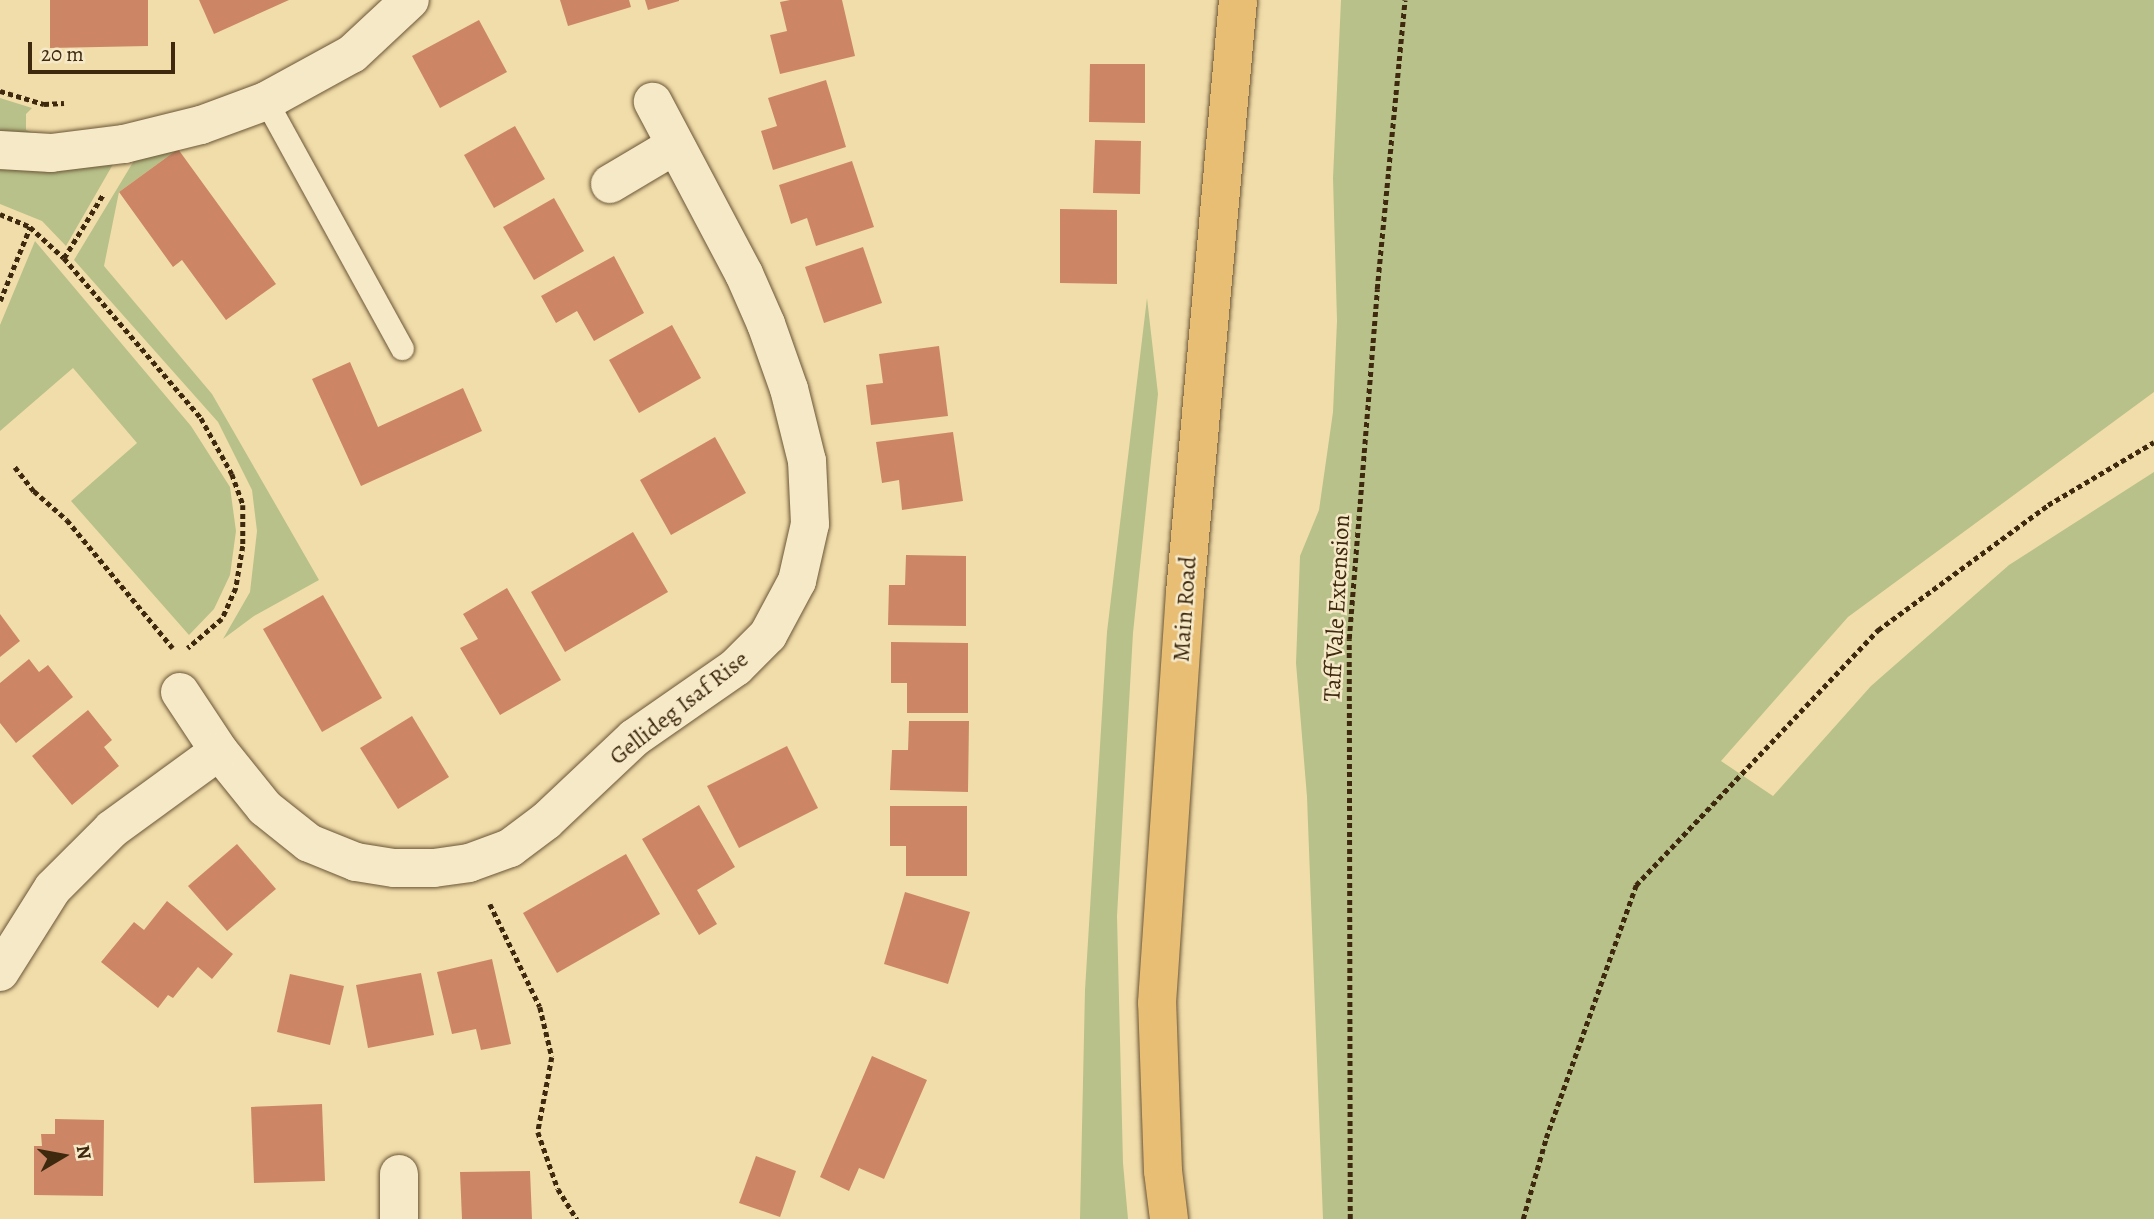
<!DOCTYPE html>
<html>
<head>
<meta charset="utf-8">
<style>
	body { margin:0 }
	#map { position:relative; width:2154px; height:1219px; overflow:hidden; background:#f1ddaa; font-family:Alegreya,serif }
	div>[style] { position:absolute }
	.green>* { inset:0; background:#b8c18a }
	.building>* { inset:0; background:#cc8666 }
	.path>* { height:4.5px; margin-top:-2.25px; transform-origin:0; background:repeating-linear-gradient(90deg,#3e290f 0 5px,transparent 0 8.5px) }
	.roads { filter:drop-shadow(0 0 2px #6b5636) drop-shadow(0 0 2px #6b5636) }
	.lane>* { height:23px; margin:-11.5px; padding:0 11.5px; transform-origin:11.5px; border-radius:11.5px; background:#f6e9c8 }
	.street>* { height:38px; margin:-19px; padding:0 19px; transform-origin:19px; border-radius:19px; background:#f6e9c8 }
	.primary>* { height:38px; margin:-19px; padding:0 19px; transform-origin:19px; border-radius:19px; background:#e8be75 }
	span { translate:-50% -50%; white-space:nowrap; text-align:center; line-height:1.15; -webkit-text-stroke:5px #f6e9c8; paint-order:stroke }
	.street-label { font-size:24px; color:#3e290f }
	.north { position:absolute; left:28px; top:1121px; width:70px; height:70px; -webkit-text-stroke:5px #f6e9c8; paint-order:stroke; rotate:80deg; font-size:19px; font-weight:700; line-height:28px; text-align:center; color:#3e290f }
	.north::after { content:''; display:block; margin:auto; width:24px; height:32px; background:#3e290f; clip-path:polygon(50% 0,100% 100%,50% 72%,0 100%) }
	.scale { position:absolute; left:28px; top:42px; width:147px; height:32px; box-sizing:border-box; border:4px solid #3e290f; border-top:0; padding-left:9px; font-size:21px; line-height:24px; white-space:nowrap; color:#3e290f; -webkit-text-stroke:5px #f6e9c8; paint-order:stroke }
</style>
</head>
<body>
<div id="map">
	<div class="green">
		<i style="clip-path:polygon(1341px 0,2154px 0,2154px 392px,1848px 617px,1721px 761px,1773px 796px,1871px 686px,2009px 565px,2154px 472px,2154px 1219px,1323px 1219px,1307px 797px,1296px 663px,1300px 556px,1319px 510px,1333px 412px,1337px 321px,1333px 178px)"></i>
		<i style="clip-path:polygon(0 98px,32px 108px,26px 114px,26px 130px,52px 141px,0 137px)"></i>
		<i style="clip-path:polygon(178px 149px,119px 192px,104px 266px,212px 394px,319px 580px,254px 616px,223px 639px,250px 592px,257px 531px,252px 490px,218px 422px,74px 260px,138px 154px)"></i>
		<i style="clip-path:polygon(116px 159px,66px 246px,42px 221px,0 204px,0 164px)"></i>
		<i style="clip-path:polygon(35px 241px,191px 426px,230px 487px,236px 531px,230px 575px,214px 609px,189px 635px,71px 501px,137px 443px,73px 368px,0 431px,0 325px)"></i>
		<i style="clip-path:polygon(1147px 298px,1158px 394px,1133px 633px,1117px 916px,1123px 1163px,1128px 1219px,1080px 1219px,1085px 990px,1107px 632px)"></i>
	</div>
	<div class="building">
		<i style="clip-path:polygon(50px 0,148px 0,148px 46px,50px 48px)"></i>
		<i style="clip-path:polygon(199px 0,289px 0,214px 34px)"></i>
		<i style="clip-path:polygon(560px 0,629px 0,631px 7px,568px 26px)"></i>
		<i style="clip-path:polygon(645px 0,679px 0,679px 1px,648px 10px)"></i>
		<i style="clip-path:polygon(790px 0,842px 0,855px 56px,780px 74px,770px 35px,787px 31px,780px 2px)"></i>
		<i style="clip-path:polygon(479px 20px,507px 72px,440px 108px,412px 56px)"></i>
		<i style="clip-path:polygon(1090px 64px,1145px 64px,1145px 123px,1089px 122px)"></i>
		<i style="clip-path:polygon(826px 80px,846px 147px,773px 170px,761px 131px,777px 126px,768px 98px)"></i>
		<i style="clip-path:polygon(515px 126px,545px 179px,494px 208px,464px 155px)"></i>
		<i style="clip-path:polygon(1095px 140px,1141px 141px,1140px 194px,1093px 193px)"></i>
		<i style="clip-path:polygon(178px 149px,276px 284px,226px 320px,182px 260px,173px 267px,119px 192px)"></i>
		<i style="clip-path:polygon(852px 161px,874px 227px,816px 246px,807px 218px,791px 224px,779px 185px)"></i>
		<i style="clip-path:polygon(554px 198px,584px 251px,534px 280px,503px 227px)"></i>
		<i style="clip-path:polygon(1060px 209px,1117px 210px,1117px 284px,1060px 283px)"></i>
		<i style="clip-path:polygon(863px 247px,882px 303px,824px 323px,805px 267px)"></i>
		<i style="clip-path:polygon(614px 256px,644px 313px,594px 341px,577px 311px,556px 323px,541px 296px)"></i>
		<i style="clip-path:polygon(672px 325px,701px 378px,639px 413px,609px 360px)"></i>
		<i style="clip-path:polygon(939px 346px,948px 416px,871px 425px,866px 385px,883px 383px,879px 354px)"></i>
		<i style="clip-path:polygon(350px 362px,378px 427px,463px 388px,482px 431px,361px 486px,312px 379px)"></i>
		<i style="clip-path:polygon(953px 432px,963px 501px,902px 510px,899px 480px,882px 483px,876px 442px)"></i>
		<i style="clip-path:polygon(715px 437px,746px 493px,671px 535px,640px 480px)"></i>
		<i style="clip-path:polygon(633px 532px,668px 592px,565px 652px,531px 592px)"></i>
		<i style="clip-path:polygon(906px 555px,966px 556px,966px 626px,888px 625px,889px 585px,905px 585px)"></i>
		<i style="clip-path:polygon(507px 588px,561px 680px,500px 715px,460px 648px,478px 639px,463px 614px)"></i>
		<i style="clip-path:polygon(323px 595px,382px 698px,322px 732px,263px 629px)"></i>
		<i style="clip-path:polygon(0 614px,20px 641px,0 657px)"></i>
		<i style="clip-path:polygon(891px 642px,968px 643px,968px 713px,907px 713px,907px 683px,891px 683px)"></i>
		<i style="clip-path:polygon(29px 659px,39px 672px,48px 665px,73px 697px,16px 743px,0 723px,0 683px)"></i>
		<i style="clip-path:polygon(88px 710px,112px 740px,104px 747px,119px 766px,72px 805px,32px 756px)"></i>
		<i style="clip-path:polygon(412px 716px,449px 777px,398px 809px,360px 748px)"></i>
		<i style="clip-path:polygon(909px 721px,969px 721px,968px 792px,890px 790px,892px 750px,908px 750px)"></i>
		<i style="clip-path:polygon(787px 746px,818px 808px,739px 848px,707px 786px)"></i>
		<i style="clip-path:polygon(699px 805px,735px 867px,697px 890px,717px 924px,699px 935px,642px 839px)"></i>
		<i style="clip-path:polygon(890px 806px,967px 806px,967px 876px,906px 876px,906px 846px,890px 846px)"></i>
		<i style="clip-path:polygon(237px 844px,276px 889px,227px 931px,188px 886px)"></i>
		<i style="clip-path:polygon(626px 854px,660px 914px,557px 973px,523px 913px)"></i>
		<i style="clip-path:polygon(905px 892px,970px 912px,948px 984px,884px 964px)"></i>
		<i style="clip-path:polygon(167px 901px,233px 954px,212px 979px,198px 967px,173px 998px,168px 995px,158px 1008px,101px 962px,134px 922px,144px 930px)"></i>
		<i style="clip-path:polygon(492px 959px,511px 1044px,481px 1050px,476px 1029px,452px 1034px,437px 972px)"></i>
		<i style="clip-path:polygon(421px 973px,434px 1035px,368px 1048px,356px 985px)"></i>
		<i style="clip-path:polygon(290px 974px,344px 986px,330px 1045px,277px 1032px)"></i>
		<i style="clip-path:polygon(872px 1056px,927px 1080px,884px 1179px,859px 1168px,849px 1191px,820px 1177px)"></i>
		<i style="clip-path:polygon(322px 1104px,325px 1181px,254px 1183px,251px 1107px)"></i>
		<i style="clip-path:polygon(55px 1119px,104px 1120px,103px 1196px,34px 1195px,34px 1146px,42px 1146px,41px 1134px,55px 1134px)"></i>
		<i style="clip-path:polygon(756px 1156px,796px 1171px,780px 1217px,739px 1203px)"></i>
		<i style="clip-path:polygon(530px 1171px,532px 1219px,462px 1219px,460px 1172px)"></i>
	</div>
	<div class="path">
		<i style="left:0;top:91px;width:46px;rotate:16.5deg"></i>
		<i style="left:44px;top:104px;width:20px;rotate:-3deg"></i>
		<i style="left:0;top:214px;width:33px;rotate:23deg"></i>
		<i style="left:30px;top:227px;width:46px;rotate:42.4deg"></i>
		<i style="left:64px;top:258px;width:211px;rotate:49.4deg"></i>
		<i style="left:201px;top:418px;width:64px;rotate:61deg"></i>
		<i style="left:232px;top:474px;width:33px;rotate:70deg"></i>
		<i style="left:243px;top:505px;width:41px;rotate:90deg"></i>
		<i style="left:243px;top:546px;width:43px;rotate:99.5deg"></i>
		<i style="left:236px;top:588px;width:34px;rotate:114deg"></i>
		<i style="left:222px;top:619px;width:45px;rotate:139.5deg"></i>
		<i style="left:64px;top:258px;width:76px;rotate:-58.4deg"></i>
		<i style="left:0;top:301px;width:80px;rotate:-67.9deg"></i>
		<i style="left:15px;top:467px;width:31px;rotate:52deg"></i>
		<i style="left:34px;top:491px;width:44px;rotate:41.3deg"></i>
		<i style="left:67px;top:520px;width:166px;rotate:50.4deg"></i>
		<i style="left:490px;top:904px;width:114px;rotate:64.1deg"></i>
		<i style="left:540px;top:1007px;width:51px;rotate:76.5deg"></i>
		<i style="left:552px;top:1057px;width:76px;rotate:100.6deg"></i>
		<i style="left:538px;top:1132px;width:60px;rotate:70.7deg"></i>
		<i style="left:558px;top:1189px;width:36px;rotate:58deg"></i>
		<i style="left:1350px;top:1219px;width:580px;rotate:-90.1deg"></i>
		<i style="left:1349px;top:639px;width:351px;rotate:-85.4deg"></i>
		<i style="left:1377px;top:289px;width:290px;rotate:-84.5deg"></i>
		<i style="left:1523px;top:1219px;width:84px;rotate:-74.1deg"></i>
		<i style="left:1546px;top:1138px;width:269px;rotate:-70.4deg"></i>
		<i style="left:1636px;top:885px;width:352px;rotate:-46.5deg"></i>
		<i style="left:1878px;top:630px;width:211px;rotate:-36.3deg"></i>
		<i style="left:2048px;top:505px;width:123px;rotate:-30.7deg"></i>
	</div>
	<div class="roads">
		<div class="lane">
			<i style="left:266px;top:101px;width:282px;rotate:61.2deg"></i>
		</div>
		<div class="street">
			<i style="left:0;top:150px;width:51px;rotate:3.4deg"></i>
			<i style="left:51px;top:153px;width:74px;rotate:-7deg"></i>
			<i style="left:124px;top:144px;width:79px;rotate:-13.9deg"></i>
			<i style="left:201px;top:125px;width:69px;rotate:-20.3deg"></i>
			<i style="left:266px;top:101px;width:98px;rotate:-28.7deg"></i>
			<i style="left:352px;top:54px;width:79px;rotate:-43deg"></i>
			<i style="left:610px;top:184px;width:74px;rotate:-30.7deg"></i>
			<i style="left:180px;top:692px;width:71px;rotate:56.5deg"></i>
			<i style="left:219px;top:751px;width:73px;rotate:51.1deg"></i>
			<i style="left:265px;top:808px;width:56px;rotate:38.5deg"></i>
			<i style="left:309px;top:843px;width:51px;rotate:22deg"></i>
			<i style="left:356px;top:862px;width:38px;rotate:9deg"></i>
			<i style="left:394px;top:868px;width:40px"></i>
			<i style="left:434px;top:868px;width:35px;rotate:-8deg"></i>
			<i style="left:469px;top:863px;width:44px;rotate:-20.1deg"></i>
			<i style="left:510px;top:848px;width:45px;rotate:-36.9deg"></i>
			<i style="left:546px;top:821px;width:121px;rotate:-43.3deg"></i>
			<i style="left:634px;top:738px;width:124px;rotate:-34.8deg"></i>
			<i style="left:736px;top:667px;width:45px;rotate:-45deg"></i>
			<i style="left:768px;top:635px;width:61px;rotate:-61.8deg"></i>
			<i style="left:797px;top:581px;width:58px;rotate:-77.2deg"></i>
			<i style="left:810px;top:524px;width:63px;rotate:-92.7deg"></i>
			<i style="left:807px;top:461px;width:74px;rotate:-104deg"></i>
			<i style="left:789px;top:389px;width:69px;rotate:-109.5deg"></i>
			<i style="left:766px;top:324px;width:55px;rotate:-113.7deg"></i>
			<i style="left:744px;top:274px;width:195px;rotate:-117.9deg"></i>
			<i style="left:0;top:972px;width:99px;rotate:-57.8deg"></i>
			<i style="left:53px;top:888px;width:83px;rotate:-45deg"></i>
			<i style="left:112px;top:829px;width:132px;rotate:-36.1deg"></i>
			<i style="left:399px;top:1219px;width:45px;rotate:-90deg"></i>
		</div>
		<div class="primary">
			<i style="left:1169px;top:1219px;width:48px;rotate:-97.1deg"></i>
			<i style="left:1163px;top:1171px;width:168px;rotate:-92deg"></i>
			<i style="left:1157px;top:1003px;width:411px;rotate:-86.1deg"></i>
			<i style="left:1185px;top:593px;width:595px;rotate:-84.89deg"></i>
		</div>
	</div>
	<div class="street-label">
		<span style="left:1337px;top:608px;rotate:-87deg">Taff Vale Extension</span>
		<span style="left:1185px;top:609px;rotate:-86deg">Main Road</span>
		<span style="left:679px;top:708px;rotate:-38deg">Gellideg Isaf Rise</span>
	</div>
	<div class="north">N</div>
	<div class="scale">20 m</div>
</div>
</body>
</html>
